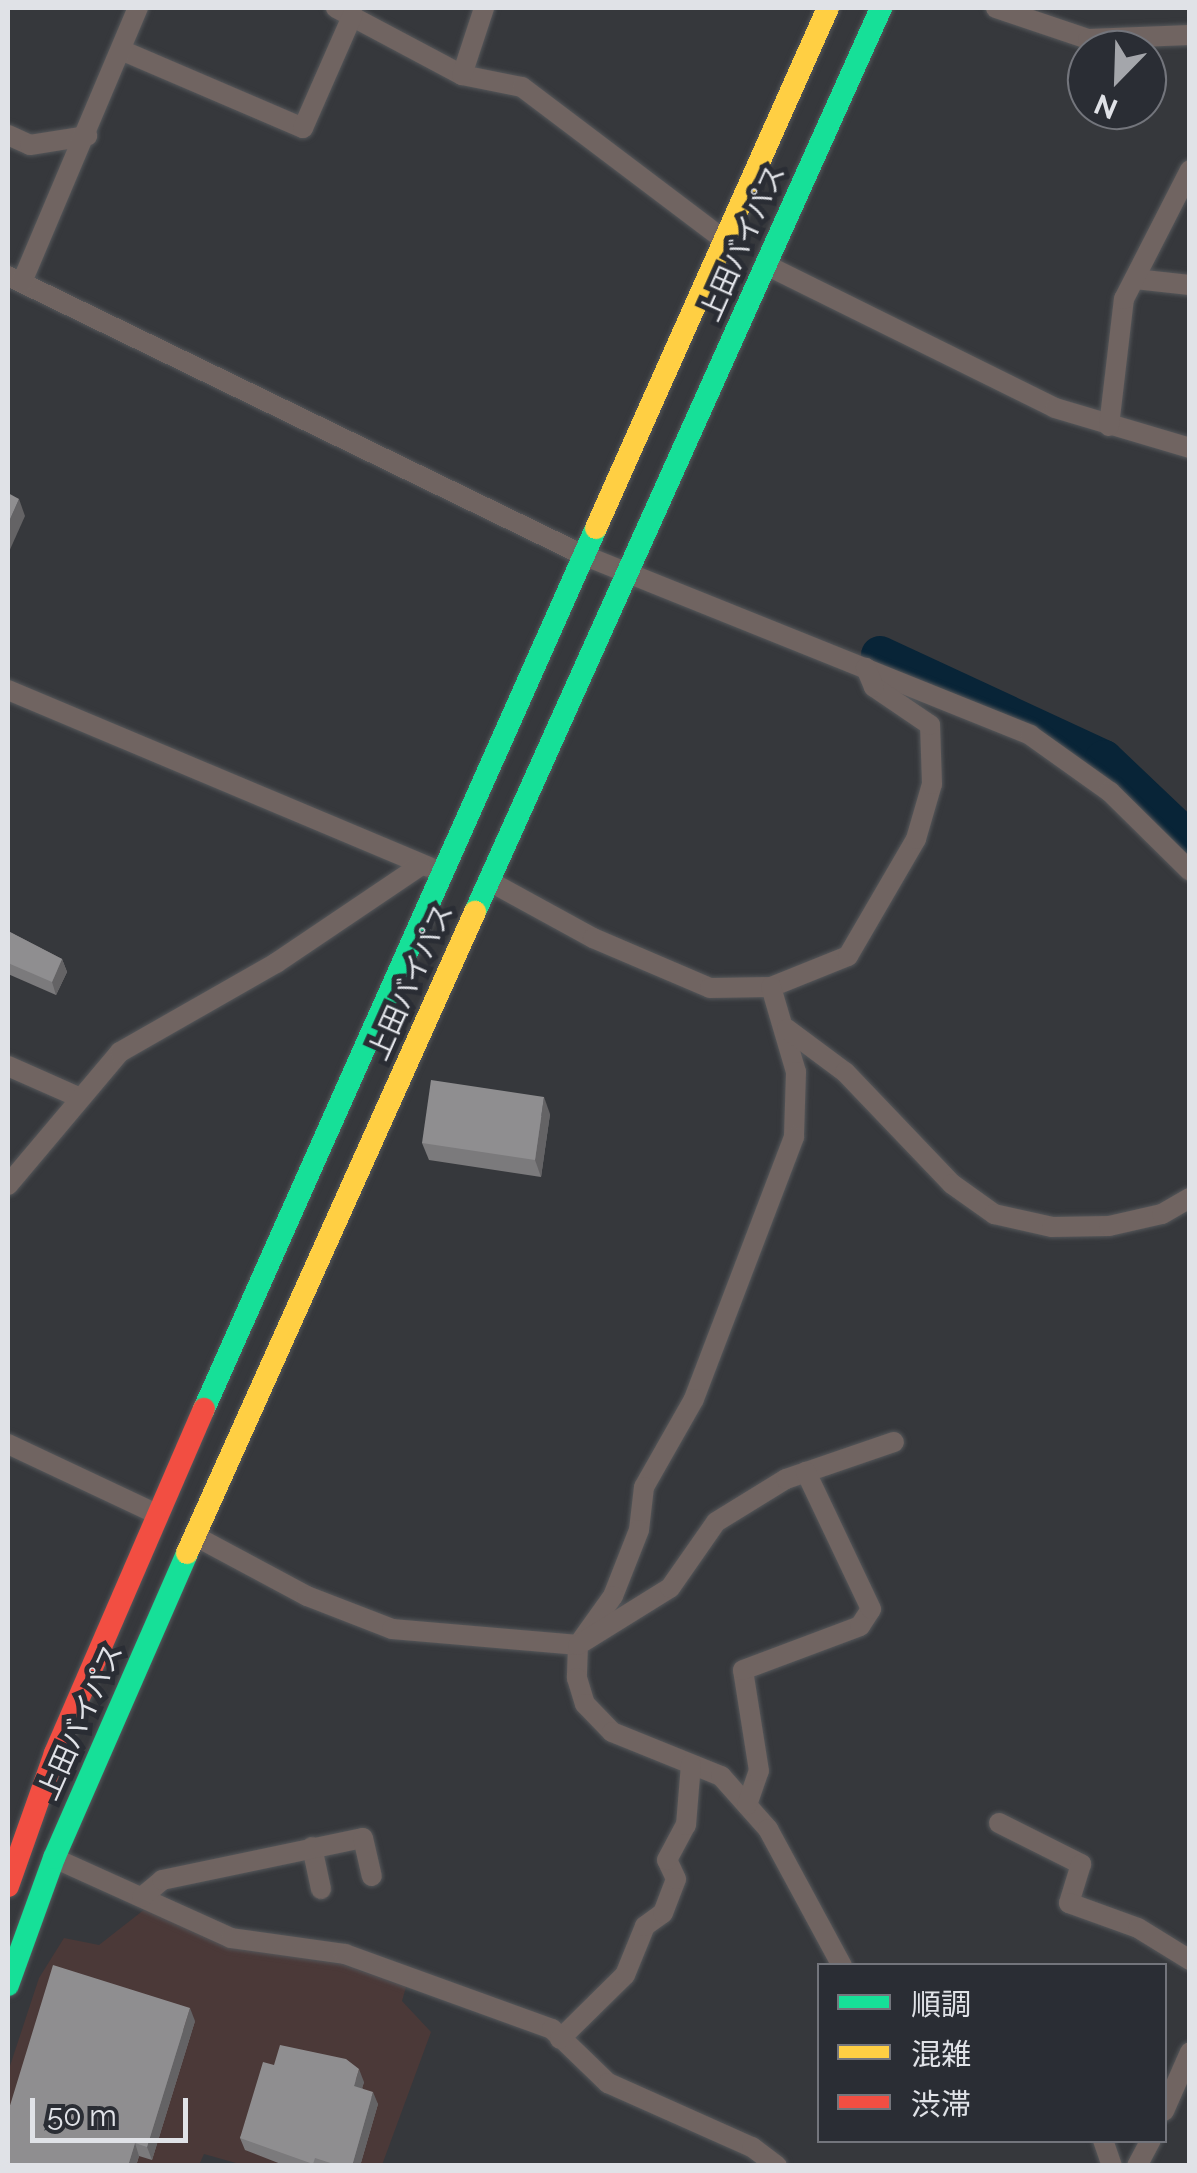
<!DOCTYPE html>
<html>
<head>
<meta charset="utf-8">
<style>
	body { margin:0 }
	#map { position:relative; width:1197px; height:2173px; overflow:hidden; background:#36383c; font-family:Raleway,"Noto Sans JP",sans-serif }
	div>[style] { position:absolute }
	.industrial>* { inset:0; background:#4b3938 }
	.river>* { height:38px; margin:-19px; padding:0 19px; transform-origin:19px; border-radius:19px; background:#082437 }
	.roads { filter:drop-shadow(0 0 2px #55575a) drop-shadow(0 0 2px #55575a) }
	.street>* { height:20px; margin:-10px; padding:0 10px; transform-origin:10px; border-radius:10px; background:#706461 }
	.fast>* { height:22px; margin:-11px; padding:0 11px; transform-origin:11px; border-radius:11px; background:#16e098 }
	.slow>* { height:22px; margin:-11px; padding:0 11px; transform-origin:11px; border-radius:11px; background:#ffcf43 }
	.jam>* { height:22px; margin:-11px; padding:0 11px; transform-origin:11px; border-radius:11px; background:#f24e42 }
	.wall>* { inset:0; background:#7b7a7c }
	.shaded-wall>* { inset:0; background:#646365 }
	.building>* { inset:0; background:#8f8e90 }
	span { translate:-50% -50%; white-space:nowrap; text-align:center; line-height:1.15; -webkit-text-stroke:10px #2a2d34; paint-order:stroke }
	.street-label { font-size:28px; color:#e0e2e7 }
	.frame { position:absolute; inset:0; border:10px solid #e0e2e7; pointer-events:none }
	.legend { position:absolute; left:817px; top:1963px; width:350px; height:180px; box-sizing:border-box; background:#2a2d34; border:2px solid #73757c; margin:0; padding:12px 18px; list-style:none; font-size:30px; color:#e0e2e7 }
	.legend li { display:flex; align-items:center; gap:20px; height:50px }
	.legend b { width:50px; border:2px solid #73757c }
	.north { position:absolute; left:1067px; top:30px; width:100px; height:100px; box-sizing:border-box; background:#2a2d34; border:2px solid #73757c; border-radius:50%; rotate:203deg; font-size:28px; font-weight:700; line-height:40px; text-align:center; color:#e0e2e7 }
	.north::after { content:''; display:block; margin:auto; width:35px; height:45px; background:#a4a6ab; clip-path:polygon(50% 0,100% 100%,50% 72%,0 100%) }
	.scale { position:absolute; left:30px; top:2098px; width:158px; height:45px; box-sizing:border-box; border:5px solid #e0e2e7; border-top:0; padding-left:12px; font-size:30px; line-height:35px; white-space:nowrap; color:#e0e2e7; -webkit-text-stroke:8px #2a2d34; paint-order:stroke }
</style>
</head>
<body>
<div id="map">
	<div class="industrial">
		<i style="clip-path:polygon(145px 1909px,242px 1949px,342px 1964px,406px 1987px,402px 2001px,431px 2032px,382px 2165px,243px 2165px,204px 2154px,199px 2165px,8px 2166px,8px 2072px,39px 1978px,64px 1938px,99px 1945px)"></i>
	</div>
	<div class="river">
		<i style="left:880px;top:655px;width:247px;rotate:24.9deg"></i>
		<i style="left:1104px;top:759px;width:119px;rotate:43.6deg"></i>
	</div>
	<div class="roads">
		<div class="street">
			<i style="left:336px;top:8px;width:143px;rotate:28deg"></i>
			<i style="left:462px;top:75px;width:61px;rotate:11.3deg"></i>
			<i style="left:522px;top:87px;width:252px;rotate:37.1deg"></i>
			<i style="left:996px;top:8px;width:97px;rotate:18.6deg"></i>
			<i style="left:1088px;top:39px;width:102px;rotate:-2.2deg"></i>
			<i style="left:121px;top:50px;width:198px;rotate:23.2deg"></i>
			<i style="left:303px;top:128px;width:124px;rotate:-66.3deg"></i>
			<i style="left:462px;top:75px;width:71px;rotate:-71.8deg"></i>
			<i style="left:8px;top:135px;width:24px;rotate:24deg"></i>
			<i style="left:30px;top:145px;width:58px;rotate:-9deg"></i>
			<i style="left:766px;top:265px;width:322px;rotate:26.3deg"></i>
			<i style="left:1055px;top:408px;width:141px;rotate:16.5deg"></i>
			<i style="left:8px;top:276px;width:639px;rotate:25.88deg"></i>
			<i style="left:583px;top:555px;width:482px;rotate:21.9deg"></i>
			<i style="left:1030px;top:735px;width:98px;rotate:35.5deg"></i>
			<i style="left:1110px;top:792px;width:112px;rotate:44.6deg"></i>
			<i style="left:1135px;top:279px;width:55px;rotate:6.2deg"></i>
			<i style="left:22px;top:282px;width:298px;rotate:-67.1deg"></i>
			<i style="left:1109px;top:426px;width:128px;rotate:-83.3deg"></i>
			<i style="left:1124px;top:299px;width:145px;rotate:-62.9deg"></i>
			<i style="left:8px;top:690px;width:457px;rotate:22.8deg"></i>
			<i style="left:489px;top:881px;width:119px;rotate:28.7deg"></i>
			<i style="left:593px;top:938px;width:127px;rotate:23.1deg"></i>
			<i style="left:710px;top:988px;width:61px;rotate:-0.9deg"></i>
			<i style="left:771px;top:987px;width:83px;rotate:-21.9deg"></i>
			<i style="left:848px;top:956px;width:135px;rotate:-59.8deg"></i>
			<i style="left:916px;top:839px;width:57px;rotate:-73.8deg"></i>
			<i style="left:932px;top:784px;width:59px;rotate:-91.9deg"></i>
			<i style="left:930px;top:725px;width:68px;rotate:-145.8deg"></i>
			<i style="left:874px;top:687px;width:21px;rotate:-113deg"></i>
			<i style="left:771px;top:987px;width:89px;rotate:73.6deg"></i>
			<i style="left:796px;top:1072px;width:65px;rotate:91.8deg"></i>
			<i style="left:794px;top:1137px;width:280px;rotate:110.9deg"></i>
			<i style="left:694px;top:1399px;width:101px;rotate:119.6deg"></i>
			<i style="left:644px;top:1487px;width:43px;rotate:96.6deg"></i>
			<i style="left:639px;top:1530px;width:71px;rotate:111.5deg"></i>
			<i style="left:613px;top:1596px;width:60px;rotate:125.5deg"></i>
			<i style="left:578px;top:1645px;width:33px;rotate:92deg"></i>
			<i style="left:577px;top:1678px;width:27px;rotate:73deg"></i>
			<i style="left:585px;top:1704px;width:39px;rotate:46deg"></i>
			<i style="left:612px;top:1732px;width:118px;rotate:22deg"></i>
			<i style="left:721px;top:1776px;width:71px;rotate:48.4deg"></i>
			<i style="left:768px;top:1829px;width:156px;rotate:61.6deg"></i>
			<i style="left:787px;top:1029px;width:72px;rotate:36.6deg"></i>
			<i style="left:845px;top:1072px;width:155px;rotate:46.3deg"></i>
			<i style="left:952px;top:1184px;width:52px;rotate:35.5deg"></i>
			<i style="left:994px;top:1214px;width:59px;rotate:12.6deg"></i>
			<i style="left:1052px;top:1227px;width:57px;rotate:-1deg"></i>
			<i style="left:1109px;top:1226px;width:54px;rotate:-12.8deg"></i>
			<i style="left:1162px;top:1214px;width:32px;rotate:-30deg"></i>
			<i style="left:8px;top:1066px;width:77px;rotate:23.9deg"></i>
			<i style="left:8px;top:1185px;width:174px;rotate:-49.9deg"></i>
			<i style="left:120px;top:1052px;width:180px;rotate:-29.7deg"></i>
			<i style="left:276px;top:963px;width:174px;rotate:-34deg"></i>
			<i style="left:8px;top:1444px;width:165px;rotate:25.2deg"></i>
			<i style="left:195px;top:1536px;width:127px;rotate:28.2deg"></i>
			<i style="left:307px;top:1596px;width:91px;rotate:21.2deg"></i>
			<i style="left:392px;top:1629px;width:187px;rotate:4.9deg"></i>
			<i style="left:578px;top:1645px;width:108px;rotate:-31.8deg"></i>
			<i style="left:670px;top:1588px;width:80px;rotate:-55.1deg"></i>
			<i style="left:716px;top:1522px;width:82px;rotate:-31.6deg"></i>
			<i style="left:786px;top:1479px;width:114px;rotate:-18.9deg"></i>
			<i style="left:747px;top:1805px;width:36px;rotate:-71deg"></i>
			<i style="left:759px;top:1771px;width:102px;rotate:-99deg"></i>
			<i style="left:743px;top:1670px;width:125px;rotate:-20.6deg"></i>
			<i style="left:860px;top:1626px;width:20px;rotate:-57deg"></i>
			<i style="left:871px;top:1609px;width:152px;rotate:-115.4deg"></i>
			<i style="left:999px;top:1823px;width:92px;rotate:26.6deg"></i>
			<i style="left:1081px;top:1864px;width:41px;rotate:107.1deg"></i>
			<i style="left:1069px;top:1903px;width:73px;rotate:19.9deg"></i>
			<i style="left:1138px;top:1928px;width:61px;rotate:31.6deg"></i>
			<i style="left:312px;top:1847px;width:43px;rotate:77.9deg"></i>
			<i style="left:54px;top:1858px;width:194px;rotate:24.3deg"></i>
			<i style="left:231px;top:1938px;width:115px;rotate:8deg"></i>
			<i style="left:345px;top:1954px;width:220px;rotate:19.9deg"></i>
			<i style="left:552px;top:2029px;width:78px;rotate:44deg"></i>
			<i style="left:608px;top:2083px;width:158px;rotate:24deg"></i>
			<i style="left:752px;top:2147px;width:31px;rotate:37deg"></i>
			<i style="left:142px;top:1897px;width:26px;rotate:-40deg"></i>
			<i style="left:162px;top:1880px;width:205px;rotate:-11.8deg"></i>
			<i style="left:363px;top:1838px;width:39px;rotate:77deg"></i>
			<i style="left:560px;top:2039px;width:91px;rotate:-44.6deg"></i>
			<i style="left:625px;top:1975px;width:53px;rotate:-67.8deg"></i>
			<i style="left:645px;top:1926px;width:22px;rotate:-36deg"></i>
			<i style="left:663px;top:1913px;width:36px;rotate:-69deg"></i>
			<i style="left:676px;top:1879px;width:21px;rotate:-115deg"></i>
			<i style="left:667px;top:1860px;width:40px;rotate:-62deg"></i>
			<i style="left:686px;top:1825px;width:61px;rotate:-85.3deg"></i>
			<i style="left:1164px;top:2111px;width:64px;rotate:-66.2deg"></i>
			<i style="left:1103px;top:2140px;width:28px;rotate:71deg"></i>
			<i style="left:1137px;top:2166px;width:30px;rotate:-62deg"></i>
		</div>
		<div class="fast">
			<i style="left:475px;top:912px;width:991px;rotate:-65.81deg"></i>
			<i style="left:204px;top:1409px;width:964px;rotate:-66.01deg"></i>
			<i style="left:8px;top:1985px;width:135px;rotate:-70.1deg"></i>
			<i style="left:54px;top:1858px;width:333px;rotate:-66.4deg"></i>
		</div>
		<div class="slow">
			<i style="left:596px;top:528px;width:569px;rotate:-65.96deg"></i>
			<i style="left:187px;top:1553px;width:703px;rotate:-65.81deg"></i>
		</div>
		<div class="jam">
			<i style="left:8px;top:1886px;width:141px;rotate:-70.5deg"></i>
			<i style="left:55px;top:1753px;width:375px;rotate:-66.6deg"></i>
		</div>
	</div>
	<div class="wall">
		<i style="clip-path:polygon(8px 931px,62px 959px,67px 972px,56px 995px,8px 974px)"></i>
		<i style="clip-path:polygon(550px 1114px,541px 1177px,429px 1160px,422px 1143px)"></i>
		<i style="clip-path:polygon(195px 2021px,152px 2160px,139px 2156px,136px 2166px,8px 2166px)"></i>
		<i style="clip-path:polygon(274px 2065px,364px 2082px,362px 2088px,378px 2104px,360px 2166px,286px 2166px,245px 2150px,240px 2138px)"></i>
	</div>
	<div class="shaded-wall">
		<i style="clip-path:polygon(19px 499px,25px 516px,8px 554px,8px 524px)"></i>
		<i style="clip-path:polygon(62px 959px,67px 972px,56px 995px,52px 982px)"></i>
		<i style="clip-path:polygon(544px 1097px,550px 1114px,541px 1177px,535px 1160px)"></i>
		<i style="clip-path:polygon(190px 2008px,195px 2021px,152px 2160px,147px 2147px)"></i>
		<i style="clip-path:polygon(359px 2069px,364px 2082px,359px 2099px,354px 2086px)"></i>
		<i style="clip-path:polygon(373px 2092px,378px 2104px,360px 2166px,352px 2166px)"></i>
		<i style="clip-path:polygon(135px 2143px,139px 2156px,136px 2166px,128px 2166px)"></i>
	</div>
	<div class="building">
		<i style="clip-path:polygon(8px 493px,19px 499px,8px 524px)"></i>
		<i style="clip-path:polygon(8px 931px,62px 959px,52px 982px,8px 963px)"></i>
		<i style="clip-path:polygon(431px 1080px,544px 1097px,535px 1160px,422px 1143px)"></i>
		<i style="clip-path:polygon(53px 1965px,190px 2008px,147px 2147px,135px 2143px,128px 2166px,8px 2166px,8px 2112px)"></i>
		<i style="clip-path:polygon(280px 2045px,346px 2059px,359px 2069px,354px 2086px,373px 2092px,352px 2166px,340px 2166px,315px 2158px,313px 2164px,240px 2138px,263px 2062px,274px 2065px)"></i>
	</div>
	<div class="street-label">
		<span style="left:743px;top:243px;rotate:-66deg">上田バイパス</span>
		<span style="left:411px;top:982px;rotate:-66deg">上田バイパス</span>
		<span style="left:81px;top:1722px;rotate:-66deg">上田バイパス</span>
	</div>
	<div class="frame"></div>
	<ul class="legend">
	<li><b style="height:12px;background:#16e098"></b>順調</li>
	<li><b style="height:12px;background:#ffcf43"></b>混雑</li>
	<li><b style="height:12px;background:#f24e42"></b>渋滞</li>
	</ul>
	<div class="north">N</div>
	<div class="scale">50 m</div>
</div>
</body>
</html>
